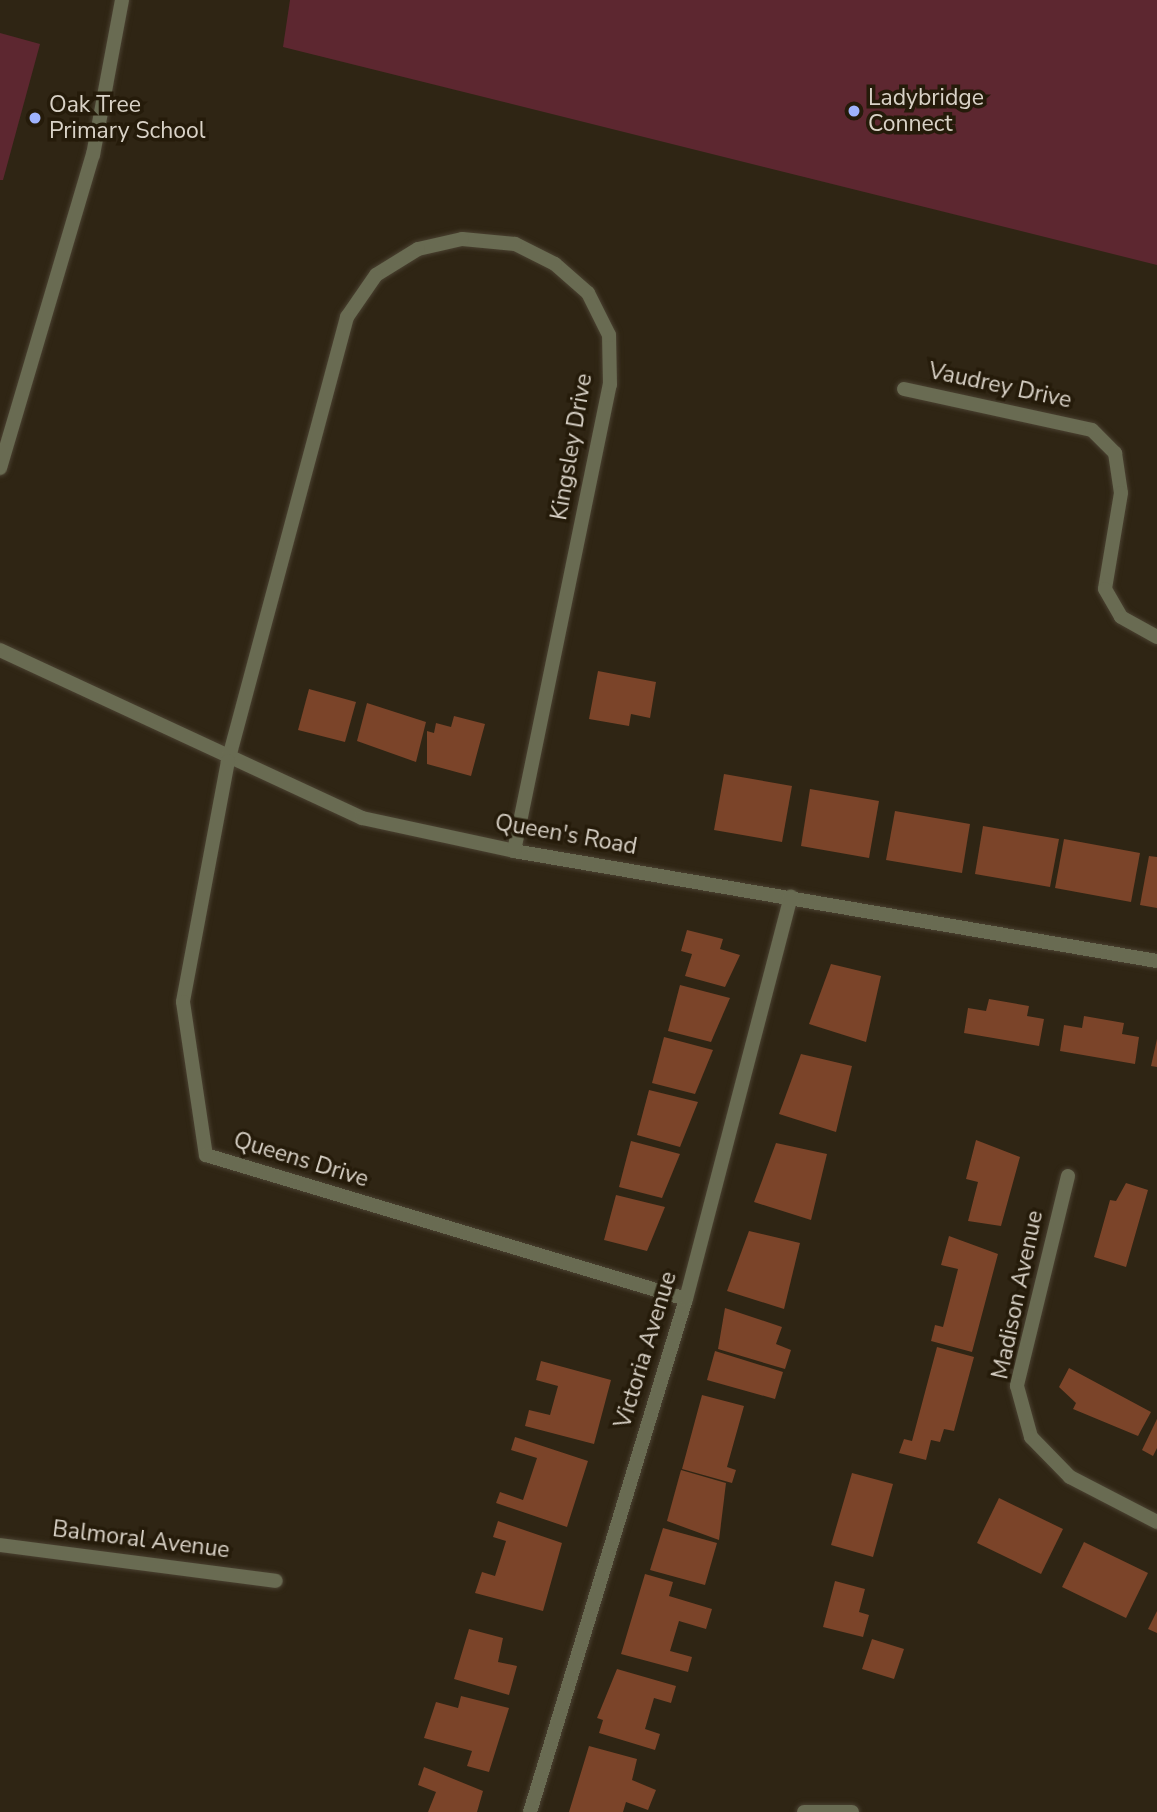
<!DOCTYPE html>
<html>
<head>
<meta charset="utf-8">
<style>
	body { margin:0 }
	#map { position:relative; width:1157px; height:1812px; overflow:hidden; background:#2f2514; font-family:"Nunito Sans",sans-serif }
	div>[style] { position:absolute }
	.green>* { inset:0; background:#5d2730 }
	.building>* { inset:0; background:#7b4429 }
	.roads { filter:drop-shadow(0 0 2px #4a4131) drop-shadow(0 0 2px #4a4131) }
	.minor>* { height:14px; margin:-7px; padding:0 7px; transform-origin:7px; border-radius:7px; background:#696b52 }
	.dots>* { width:19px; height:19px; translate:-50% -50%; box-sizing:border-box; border:4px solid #251b0a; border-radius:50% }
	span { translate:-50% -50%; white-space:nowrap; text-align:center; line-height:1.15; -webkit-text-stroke:7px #251b0a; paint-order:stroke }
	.poi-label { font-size:23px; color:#d9d2c7 }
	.left { translate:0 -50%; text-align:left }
	.street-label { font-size:23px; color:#d9d2c7 }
</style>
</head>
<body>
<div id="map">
	<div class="green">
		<i style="clip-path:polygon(290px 0,1157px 0,1157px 265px,283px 47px)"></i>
		<i style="clip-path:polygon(0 33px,40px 44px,3px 180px,0 180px)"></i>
	</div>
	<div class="building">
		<i style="clip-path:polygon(598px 671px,656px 682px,650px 718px,631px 714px,629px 726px,589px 719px)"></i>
		<i style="clip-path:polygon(309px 689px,356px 702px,345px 742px,298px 730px)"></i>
		<i style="clip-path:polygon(367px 703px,426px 722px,416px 762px,357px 741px)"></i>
		<i style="clip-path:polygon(454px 716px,485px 724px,471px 776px,427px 764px,427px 731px,434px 733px,436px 723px,451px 727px)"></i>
		<i style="clip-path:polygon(724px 774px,792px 786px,782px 842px,714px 830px)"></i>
		<i style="clip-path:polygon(810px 789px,879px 801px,869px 858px,801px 846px)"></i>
		<i style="clip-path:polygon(895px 811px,970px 824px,962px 873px,886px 860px)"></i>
		<i style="clip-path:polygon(983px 826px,1059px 839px,1050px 887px,975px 874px)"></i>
		<i style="clip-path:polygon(1064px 839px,1140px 853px,1131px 902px,1055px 888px)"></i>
		<i style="clip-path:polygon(1149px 856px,1157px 857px,1157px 908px,1140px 905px)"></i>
		<i style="clip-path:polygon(687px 930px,723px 939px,720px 949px,740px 955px,725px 987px,685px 976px,692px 954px,681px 951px)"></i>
		<i style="clip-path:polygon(831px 964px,881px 976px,866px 1042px,809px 1024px)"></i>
		<i style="clip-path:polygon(680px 985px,730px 998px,711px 1042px,668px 1031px)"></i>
		<i style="clip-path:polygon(989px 999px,1029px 1006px,1027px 1016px,1044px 1019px,1039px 1046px,964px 1033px,968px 1008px,986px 1011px)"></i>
		<i style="clip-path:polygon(1084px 1016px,1124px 1023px,1122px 1034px,1139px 1037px,1135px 1064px,1060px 1051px,1064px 1025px,1082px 1028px)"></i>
		<i style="clip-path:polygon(664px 1037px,713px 1050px,695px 1094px,652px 1083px)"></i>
		<i style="clip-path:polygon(1157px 1039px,1157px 1067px,1151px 1066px)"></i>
		<i style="clip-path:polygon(801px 1054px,852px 1066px,836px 1132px,779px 1114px)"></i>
		<i style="clip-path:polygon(649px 1090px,698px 1102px,680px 1147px,637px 1135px)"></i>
		<i style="clip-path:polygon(976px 1140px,1020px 1157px,1001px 1226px,968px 1221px,978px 1182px,966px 1179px)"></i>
		<i style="clip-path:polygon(631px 1141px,680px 1154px,662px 1198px,619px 1187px)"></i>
		<i style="clip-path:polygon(776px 1143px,827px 1154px,811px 1220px,754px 1202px)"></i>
		<i style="clip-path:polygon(1126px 1183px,1148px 1190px,1126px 1267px,1094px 1257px,1110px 1200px,1116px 1201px)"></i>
		<i style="clip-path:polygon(616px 1195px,665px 1207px,647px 1251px,604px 1240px)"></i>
		<i style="clip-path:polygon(749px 1231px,800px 1243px,784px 1309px,727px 1291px)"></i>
		<i style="clip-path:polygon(949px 1236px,998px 1254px,972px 1352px,931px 1341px,935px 1325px,943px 1327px,958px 1269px,941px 1265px)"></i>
		<i style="clip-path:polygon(725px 1308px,782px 1327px,776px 1344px,791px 1350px,785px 1369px,718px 1349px)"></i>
		<i style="clip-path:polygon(937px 1347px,974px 1357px,954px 1431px,944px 1429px,940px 1442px,931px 1440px,926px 1460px,899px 1453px,904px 1439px,912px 1441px)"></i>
		<i style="clip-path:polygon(715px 1351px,783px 1372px,775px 1399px,707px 1380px)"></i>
		<i style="clip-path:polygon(541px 1361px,611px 1380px,594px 1444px,525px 1426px,529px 1410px,550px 1415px,558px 1386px,536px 1380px)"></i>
		<i style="clip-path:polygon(1069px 1368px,1151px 1412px,1138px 1436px,1073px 1409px,1076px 1403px,1059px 1387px)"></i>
		<i style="clip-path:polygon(702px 1395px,744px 1406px,727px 1467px,736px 1470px,732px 1483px,682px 1469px)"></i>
		<i style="clip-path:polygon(1157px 1419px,1157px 1448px,1153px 1456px,1142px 1450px)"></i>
		<i style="clip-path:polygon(515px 1437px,588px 1461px,567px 1527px,496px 1503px,500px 1492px,523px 1500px,537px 1458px,511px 1450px)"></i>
		<i style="clip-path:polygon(681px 1470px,726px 1483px,719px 1540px,667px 1521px)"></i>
		<i style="clip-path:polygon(852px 1473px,893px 1484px,873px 1557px,831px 1545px)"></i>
		<i style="clip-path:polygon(999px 1498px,1063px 1529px,1041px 1574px,977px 1543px)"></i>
		<i style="clip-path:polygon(498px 1521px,562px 1543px,543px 1611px,475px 1593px,482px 1572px,495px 1576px,506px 1541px,493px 1537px)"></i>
		<i style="clip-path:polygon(663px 1528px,717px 1543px,705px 1585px,650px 1570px)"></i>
		<i style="clip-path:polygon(1084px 1542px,1148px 1573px,1126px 1618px,1062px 1587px)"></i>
		<i style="clip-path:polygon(645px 1574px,673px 1582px,669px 1596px,712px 1609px,706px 1629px,679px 1621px,670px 1651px,692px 1657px,688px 1672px,621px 1654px)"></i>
		<i style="clip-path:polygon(835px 1581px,865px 1589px,859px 1612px,869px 1615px,863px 1637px,823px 1627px)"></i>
		<i style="clip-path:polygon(1157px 1611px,1157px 1633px,1148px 1629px)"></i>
		<i style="clip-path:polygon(469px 1629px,503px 1638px,498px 1662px,517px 1666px,509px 1695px,454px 1679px)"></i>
		<i style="clip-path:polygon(872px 1639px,904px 1649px,894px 1679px,862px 1669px)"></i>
		<i style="clip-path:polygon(617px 1669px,676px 1686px,671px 1703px,654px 1698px,645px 1729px,660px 1734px,655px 1750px,599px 1733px,603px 1720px,597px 1718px)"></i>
		<i style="clip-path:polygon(461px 1696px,509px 1708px,489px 1772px,467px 1766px,472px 1751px,424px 1738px,436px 1702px,458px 1708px)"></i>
		<i style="clip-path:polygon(589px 1746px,637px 1759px,632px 1780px,656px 1790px,648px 1810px,626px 1802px,623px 1812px,569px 1812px)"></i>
		<i style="clip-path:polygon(424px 1767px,483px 1791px,477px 1812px,428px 1812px,436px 1792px,418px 1785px)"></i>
	</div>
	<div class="roads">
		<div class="minor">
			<i style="left:904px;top:389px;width:192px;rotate:12.3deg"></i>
			<i style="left:1092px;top:430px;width:33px;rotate:45deg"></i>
			<i style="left:1115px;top:453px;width:40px;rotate:81.5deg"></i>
			<i style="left:1121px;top:493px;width:97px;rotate:99.5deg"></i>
			<i style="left:1105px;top:589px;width:32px;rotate:60deg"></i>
			<i style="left:1121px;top:617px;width:41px;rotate:29.1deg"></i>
			<i style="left:0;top:468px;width:327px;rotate:-73.5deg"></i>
			<i style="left:93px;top:155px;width:158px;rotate:-79.4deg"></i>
			<i style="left:0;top:650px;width:399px;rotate:24.9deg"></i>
			<i style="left:362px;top:818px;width:156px;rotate:12.2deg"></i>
			<i style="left:514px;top:851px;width:652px;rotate:9.71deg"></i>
			<i style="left:514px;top:851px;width:476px;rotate:-78.4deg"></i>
			<i style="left:610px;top:385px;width:50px;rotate:-91.1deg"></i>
			<i style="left:609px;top:335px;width:47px;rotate:-116.6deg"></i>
			<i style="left:588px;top:293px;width:44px;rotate:-138.7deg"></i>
			<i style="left:555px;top:264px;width:45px;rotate:-153.4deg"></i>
			<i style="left:515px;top:244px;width:53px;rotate:-174.6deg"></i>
			<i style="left:462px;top:239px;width:45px;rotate:167.2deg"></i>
			<i style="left:418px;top:249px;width:49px;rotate:148.2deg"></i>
			<i style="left:376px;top:275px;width:51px;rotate:124.6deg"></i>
			<i style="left:347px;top:317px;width:460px;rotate:105deg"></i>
			<i style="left:228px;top:761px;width:245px;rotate:100.6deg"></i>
			<i style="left:183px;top:1002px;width:155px;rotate:81.5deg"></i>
			<i style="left:206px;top:1155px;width:501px;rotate:16.7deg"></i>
			<i style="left:1068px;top:1176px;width:216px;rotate:103.7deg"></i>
			<i style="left:1017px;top:1386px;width:53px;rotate:74.6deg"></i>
			<i style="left:1031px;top:1437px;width:56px;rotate:45.7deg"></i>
			<i style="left:1070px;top:1477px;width:98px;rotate:27.3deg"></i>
			<i style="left:0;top:1545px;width:278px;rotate:7.4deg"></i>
			<i style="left:530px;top:1812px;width:536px;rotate:-73.09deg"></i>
			<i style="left:686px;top:1299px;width:416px;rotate:-75.4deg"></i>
			<i style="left:804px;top:1812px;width:48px"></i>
		</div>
	</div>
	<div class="dots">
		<i style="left:854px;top:111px;background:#9fb3fd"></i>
		<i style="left:35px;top:118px;background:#9fb3fd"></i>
	</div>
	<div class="poi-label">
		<span class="left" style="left:868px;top:111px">Ladybridge<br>Connect</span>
		<span class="left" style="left:49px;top:118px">Oak Tree<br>Primary School</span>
	</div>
	<div class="street-label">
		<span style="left:1000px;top:386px;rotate:12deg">Vaudrey Drive</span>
		<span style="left:572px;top:447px;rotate:-80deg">Kingsley Drive</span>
		<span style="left:566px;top:835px;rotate:10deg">Queen's Road</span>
		<span style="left:301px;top:1160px;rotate:17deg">Queens Drive</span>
		<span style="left:1018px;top:1295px;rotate:-78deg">Madison Avenue</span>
		<span style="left:646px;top:1350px;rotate:-73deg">Victoria Avenue</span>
		<span style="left:141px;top:1540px;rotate:7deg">Balmoral Avenue</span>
	</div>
</div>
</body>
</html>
